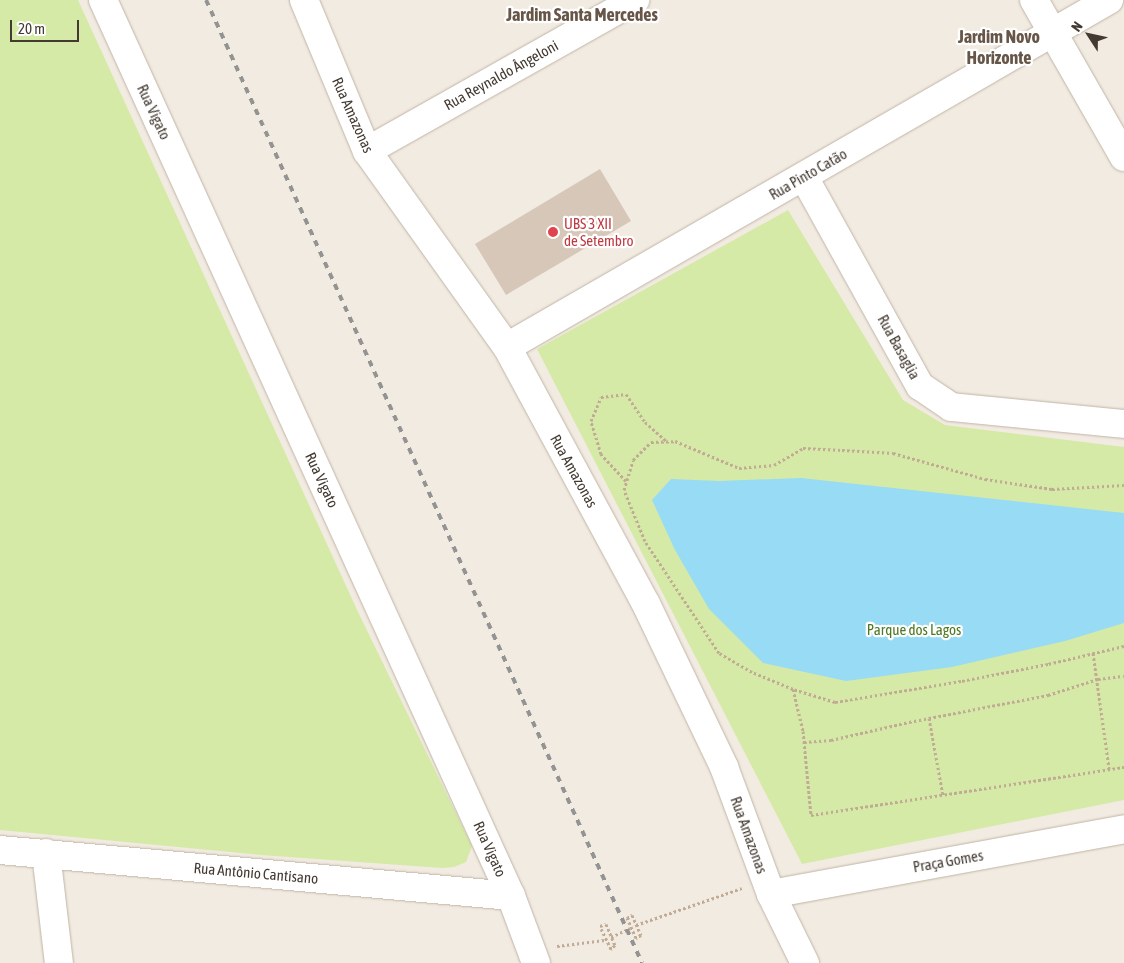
<!DOCTYPE html>
<html>
<head>
<meta charset="utf-8">
<style>
	body { margin:0 }
	#map { position:relative; width:1124px; height:963px; overflow:hidden; background:#f2ebe1; font-family:"Asap Condensed",sans-serif }
	div>[style] { position:absolute }
	.green>* { inset:0; background:#d5eaa6 }
	.water>* { inset:0; background:#98dbf5 }
	.building>* { inset:0; background:#d7c7b9 }
	.path>* { height:3px; margin-top:-1.5px; transform-origin:0; background:repeating-linear-gradient(90deg,#c1ab94 0 2.5px,transparent 0 5px) }
	.roads { filter:drop-shadow(0 0 1px #c0b4a6) drop-shadow(0 0 1px #c0b4a6) }
	.minor>* { height:28px; margin:-14px; padding:0 14px; transform-origin:14px; border-radius:14px; background:#fff }
	.rail>* { height:4px; margin-top:-2px; transform-origin:0; background:repeating-linear-gradient(90deg,#939393 0 6px,transparent 0 12px) }
	.dots>* { width:14px; height:14px; translate:-50% -50%; box-sizing:border-box; border:2px solid #fff; border-radius:50% }
	span { translate:-50% -50%; white-space:nowrap; text-align:center; line-height:1.15; -webkit-text-stroke:4.5px #fff; paint-order:stroke }
	.street-label { font-size:15px; color:#433a32 }
	.health-label { font-size:15px; color:#be3a42 }
	.left { translate:0 -50%; text-align:left }
	.park-label { font-size:15px; color:#4e7822 }
	.quarter-label { font-size:18px; color:#675648; font-weight:700 }
	.north { position:absolute; left:1064px; top:10px; width:50px; height:50px; -webkit-text-stroke:4px #fff; paint-order:stroke; rotate:305deg; font-size:14px; font-weight:700; line-height:20px; text-align:center; color:#433a32 }
	.north::after { content:''; display:block; margin:auto; width:18px; height:22px; background:#433a32; clip-path:polygon(50% 0,100% 100%,50% 72%,0 100%) }
	.scale { position:absolute; left:10px; top:20px; width:69px; height:22px; box-sizing:border-box; border:2px solid #433a32; border-top:0; padding-left:6px; font-size:15px; line-height:18px; white-space:nowrap; color:#433a32; -webkit-text-stroke:4px #fff; paint-order:stroke }
</style>
</head>
<body>
<div id="map">
	<div class="green">
		<i style="clip-path:polygon(0 0,78px 0,358px 612px,472px 846px,466px 862px,454px 867px,442px 868px,261px 855px,0 830px)"></i>
		<i style="clip-path:polygon(788px 210px,903px 400px,945px 425px,1124px 447px,1124px 800px,802px 864px,537px 349px)"></i>
	</div>
	<div class="water">
		<i style="clip-path:polygon(801px 478px,1124px 513px,1124px 623px,1065px 641px,952px 667px,846px 681px,763px 663px,709px 609px,675px 550px,652px 500px,671px 479px,719px 481px)"></i>
	</div>
	<div class="building">
		<i style="clip-path:polygon(600px 169px,631px 221px,506px 295px,475px 244px)"></i>
	</div>
	<div class="path">
		<i style="left:626px;top:481px;width:37px;rotate:-133deg"></i>
		<i style="left:601px;top:454px;width:34px;rotate:-107deg"></i>
		<i style="left:591px;top:421px;width:26px;rotate:-67deg"></i>
		<i style="left:601px;top:397px;width:25px;rotate:-7deg"></i>
		<i style="left:626px;top:394px;width:34px;rotate:56deg"></i>
		<i style="left:645px;top:422px;width:28px;rotate:42deg"></i>
		<i style="left:1124px;top:646px;width:78px;rotate:166.7deg"></i>
		<i style="left:1048px;top:664px;width:89px;rotate:168.9deg"></i>
		<i style="left:961px;top:681px;width:128px;rotate:170.5deg"></i>
		<i style="left:835px;top:702px;width:44px;rotate:-162.8deg"></i>
		<i style="left:793px;top:689px;width:43px;rotate:76.6deg"></i>
		<i style="left:803px;top:731px;width:84px;rotate:84.6deg"></i>
		<i style="left:811px;top:815px;width:317px;rotate:-8.7deg"></i>
		<i style="left:1093px;top:653px;width:117px;rotate:82.1deg"></i>
		<i style="left:793px;top:689px;width:44px;rotate:-157.5deg"></i>
		<i style="left:752px;top:672px;width:38px;rotate:-150deg"></i>
		<i style="left:719px;top:653px;width:134px;rotate:-123.5deg"></i>
		<i style="left:645px;top:541px;width:55px;rotate:-112.4deg"></i>
		<i style="left:624px;top:490px;width:31px;rotate:-73deg"></i>
		<i style="left:633px;top:460px;width:25px;rotate:-45deg"></i>
		<i style="left:651px;top:442px;width:24px;rotate:-2deg"></i>
		<i style="left:675px;top:441px;width:69px;rotate:22.9deg"></i>
		<i style="left:739px;top:468px;width:35px;rotate:-5deg"></i>
		<i style="left:774px;top:465px;width:34px;rotate:-30deg"></i>
		<i style="left:803px;top:448px;width:39px;rotate:3deg"></i>
		<i style="left:842px;top:450px;width:51px;rotate:3.4deg"></i>
		<i style="left:893px;top:453px;width:96px;rotate:15.8deg"></i>
		<i style="left:985px;top:479px;width:68px;rotate:8.5deg"></i>
		<i style="left:1052px;top:489px;width:72px;rotate:-3.2deg"></i>
		<i style="left:929px;top:718px;width:79px;rotate:79.8deg"></i>
		<i style="left:804px;top:742px;width:27px;rotate:-4deg"></i>
		<i style="left:831px;top:740px;width:80px;rotate:-13deg"></i>
		<i style="left:909px;top:722px;width:142px;rotate:-11deg"></i>
		<i style="left:1048px;top:695px;width:52px;rotate:-17.7deg"></i>
		<i style="left:1098px;top:679px;width:26px;rotate:-7deg"></i>
		<i style="left:632px;top:915px;width:22px;rotate:66deg"></i>
		<i style="left:641px;top:935px;width:6px;rotate:149deg"></i>
		<i style="left:636px;top:938px;width:22px;rotate:-114deg"></i>
		<i style="left:627px;top:918px;width:6px;rotate:-31deg"></i>
		<i style="left:606px;top:924px;width:23px;rotate:67deg"></i>
		<i style="left:615px;top:945px;width:6px;rotate:135deg"></i>
		<i style="left:611px;top:949px;width:25px;rotate:-116deg"></i>
		<i style="left:600px;top:926px;width:6px;rotate:-18deg"></i>
		<i style="left:636px;top:925px;width:112px;rotate:-19.2deg"></i>
		<i style="left:611px;top:937px;width:21px;rotate:-25deg"></i>
		<i style="left:557px;top:946px;width:48px;rotate:-7.1deg"></i>
	</div>
	<div class="roads">
		<div class="minor">
			<i style="left:103px;top:0;width:985px;rotate:65.52deg"></i>
			<i style="left:511px;top:896px;width:72px;rotate:69.5deg"></i>
			<i style="left:304px;top:0;width:164px;rotate:67.4deg"></i>
			<i style="left:367px;top:151px;width:241px;rotate:54.5deg"></i>
			<i style="left:507px;top:347px;width:292px;rotate:61.6deg"></i>
			<i style="left:646px;top:604px;width:181px;rotate:64.4deg"></i>
			<i style="left:724px;top:767px;width:135px;rotate:69.7deg"></i>
			<i style="left:771px;top:894px;width:77px;rotate:63.8deg"></i>
			<i style="left:1034px;top:0;width:181px;rotate:60.2deg"></i>
			<i style="left:367px;top:151px;width:308px;rotate:-29.4deg"></i>
			<i style="left:804px;top:177px;width:239px;rotate:61deg"></i>
			<i style="left:920px;top:386px;width:37px;rotate:34deg"></i>
			<i style="left:951px;top:407px;width:174px;rotate:5.6deg"></i>
			<i style="left:507px;top:347px;width:695px;rotate:-29.96deg"></i>
			<i style="left:0;top:850px;width:513px;rotate:5.14deg"></i>
			<i style="left:46px;top:853px;width:111px;rotate:83.3deg"></i>
			<i style="left:771px;top:894px;width:359px;rotate:-10.4deg"></i>
		</div>
	</div>
	<div class="rail">
		<i style="left:206px;top:0;width:1057px;rotate:65.64deg"></i>
	</div>
	<div class="dots">
		<i style="left:553px;top:232px;background:#e0444e"></i>
	</div>
	<div class="street-label">
		<span style="left:501px;top:75px;rotate:-29deg">Rua Reynaldo Ângeloni</span>
		<span style="left:154px;top:112px;rotate:65deg">Rua Vigato</span>
		<span style="left:353px;top:115px;rotate:66deg">Rua Amazonas</span>
		<span style="left:808px;top:174px;rotate:-30deg">Rua Pinto Catão</span>
		<span style="left:899px;top:347px;rotate:61deg">Rua Basaglia</span>
		<span style="left:574px;top:471px;rotate:61deg">Rua Amazonas</span>
		<span style="left:322px;top:480px;rotate:65deg">Rua Vigato</span>
		<span style="left:749px;top:835px;rotate:70deg">Rua Amazonas</span>
		<span style="left:490px;top:849px;rotate:66deg">Rua Vigato</span>
		<span style="left:948px;top:861px;rotate:-10deg">Praça Gomes</span>
		<span style="left:256px;top:873px;rotate:5deg">Rua Antônio Cantisano</span>
	</div>
	<div class="health-label">
		<span class="left" style="left:564px;top:232px">UBS 3 XII<br>de Setembro</span>
	</div>
	<div class="park-label">
		<span style="left:914px;top:630px">Parque dos Lagos</span>
	</div>
	<div class="quarter-label">
		<span style="left:582px;top:15px">Jardim Santa Mercedes</span>
		<span style="left:999px;top:48px">Jardim Novo<br>Horizonte</span>
	</div>
	<div class="north">N</div>
	<div class="scale">20 m</div>
</div>
</body>
</html>
